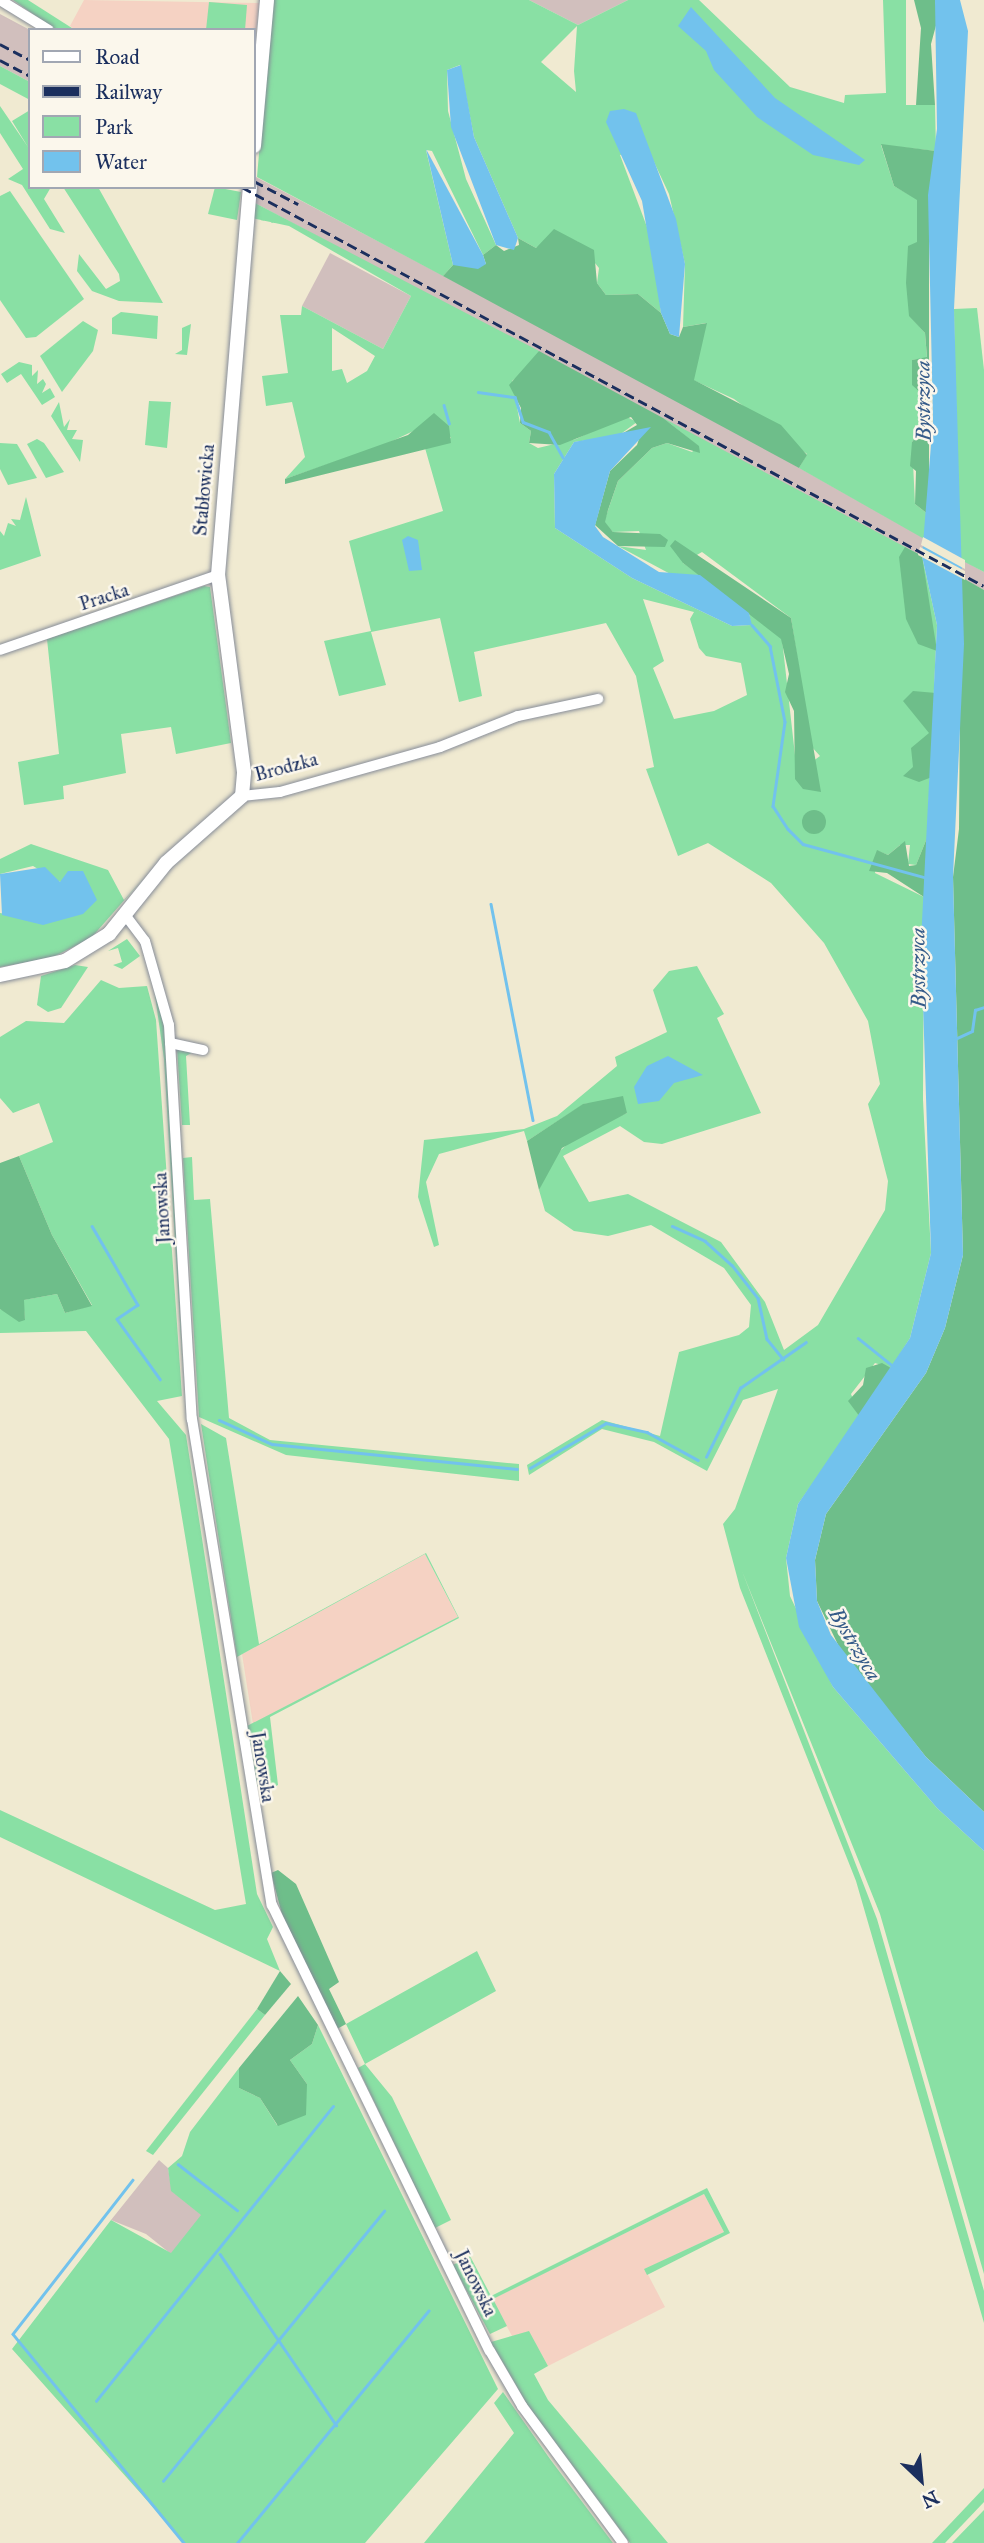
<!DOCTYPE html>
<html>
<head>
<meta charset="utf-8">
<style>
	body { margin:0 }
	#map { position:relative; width:984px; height:2543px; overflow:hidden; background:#f0ead1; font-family:"IM FELL Great Primer",serif }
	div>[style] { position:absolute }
	.built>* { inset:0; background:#f5d2c3 }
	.industrial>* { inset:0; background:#d1bfbd }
	.green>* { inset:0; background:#89e0a4 }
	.forest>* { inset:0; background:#6ebe8a }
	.round { border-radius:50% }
	.water>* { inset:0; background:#72c2ed }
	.pier>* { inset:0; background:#f0ead1 }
	.stream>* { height:2.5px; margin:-1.25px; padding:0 1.25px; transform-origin:1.25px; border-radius:1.25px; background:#72c2ed }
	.roads { filter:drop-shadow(0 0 2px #868c98) drop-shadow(0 0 2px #868c98) }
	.street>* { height:10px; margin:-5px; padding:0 5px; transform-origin:5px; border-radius:5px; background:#fff }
	.secondary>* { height:14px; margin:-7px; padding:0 7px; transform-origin:7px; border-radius:7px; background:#fff }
	.rail>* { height:2.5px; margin-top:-1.25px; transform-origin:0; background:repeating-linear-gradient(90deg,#1b2f5e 0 10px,transparent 0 15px) }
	span { translate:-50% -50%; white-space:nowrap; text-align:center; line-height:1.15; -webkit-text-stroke:5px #fbf7ec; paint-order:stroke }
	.street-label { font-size:19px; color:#1b2f5e }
	.water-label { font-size:21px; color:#355b89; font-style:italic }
	.legend { position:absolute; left:28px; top:28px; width:228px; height:161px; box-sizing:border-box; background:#fbf7ec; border:2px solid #a1a7b3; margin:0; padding:9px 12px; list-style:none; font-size:21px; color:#1b2f5e }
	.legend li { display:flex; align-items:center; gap:14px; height:35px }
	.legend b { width:35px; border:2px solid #a1a7b3 }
	.north { position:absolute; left:886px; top:2445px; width:70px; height:70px; -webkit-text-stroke:5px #fbf7ec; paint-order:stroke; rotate:154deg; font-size:19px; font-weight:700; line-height:28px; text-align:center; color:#1b2f5e }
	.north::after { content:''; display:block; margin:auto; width:24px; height:32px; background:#1b2f5e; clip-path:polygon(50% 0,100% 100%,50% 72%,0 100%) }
</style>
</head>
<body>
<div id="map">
	<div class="built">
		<i style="clip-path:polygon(84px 0,259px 3px,254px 55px,254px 30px,75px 30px,70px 26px)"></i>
		<i style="clip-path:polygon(425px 1554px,458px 1617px,253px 1724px,242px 1654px)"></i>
		<i style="clip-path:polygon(704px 2194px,724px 2232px,645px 2269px,665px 2307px,548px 2366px,529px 2332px,512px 2336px,492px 2299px)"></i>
	</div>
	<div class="industrial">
		<i style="clip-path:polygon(529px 0,628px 0,578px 25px)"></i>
		<i style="clip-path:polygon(0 14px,30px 30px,30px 82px,0 66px)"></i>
		<i style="clip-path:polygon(256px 177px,674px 397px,984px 572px,984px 590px,253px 202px)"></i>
		<i style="clip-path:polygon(330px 253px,411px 296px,383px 349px,302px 306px)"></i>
		<i style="clip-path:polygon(159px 2160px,168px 2168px,172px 2191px,202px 2215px,171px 2254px,146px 2234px,111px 2220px)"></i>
	</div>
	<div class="green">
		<i style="clip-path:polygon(13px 0,28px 0,75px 30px,56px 30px)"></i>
		<i style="clip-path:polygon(evenodd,272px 0,529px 0,578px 25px,628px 0,699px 0,790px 87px,844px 103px,845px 95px,886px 93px,883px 0,906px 0,906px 105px,935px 105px,936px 151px,881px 145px,894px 186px,917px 199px,920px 220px,909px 315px,925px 333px,927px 358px,912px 360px,922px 394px,922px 430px,912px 442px,915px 504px,929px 515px,926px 540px,799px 468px,807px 454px,734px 399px,693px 380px,706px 323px,683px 327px,685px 264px,669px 194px,647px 147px,620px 155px,653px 243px,661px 313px,638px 294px,606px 295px,597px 283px,599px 268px,578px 242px,558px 233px,536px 248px,518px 238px,474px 137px,460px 65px,447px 70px,448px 111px,466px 179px,496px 245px,483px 255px,432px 151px,426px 150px,453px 265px,443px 276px,257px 177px,272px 0,577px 26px,574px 71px,576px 92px,541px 62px,577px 26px)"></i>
		<i style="clip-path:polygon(209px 2px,247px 5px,245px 30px,206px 30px)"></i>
		<i style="clip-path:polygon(0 66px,30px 82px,30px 100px,0 84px)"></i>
		<i style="clip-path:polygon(0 106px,28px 147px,12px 121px,30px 110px,30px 187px,51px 187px,44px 199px,65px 233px,50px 229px,22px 185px,8px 179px,23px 169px,0 133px)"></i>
		<i style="clip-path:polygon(63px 187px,98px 187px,163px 303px,119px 301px,92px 291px,77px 271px,79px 254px,106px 289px,120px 281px,119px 274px)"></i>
		<i style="clip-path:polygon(215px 187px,241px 192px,237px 220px,208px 214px)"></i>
		<i style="clip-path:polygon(10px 191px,84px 299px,36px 337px,26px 338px,0 300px,0 196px)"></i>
		<i style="clip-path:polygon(evenodd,253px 202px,539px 351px,534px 364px,512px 381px,520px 423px,531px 431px,529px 443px,538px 448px,576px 439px,625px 416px,637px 422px,618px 436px,574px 442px,554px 474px,555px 528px,632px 578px,732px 626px,751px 625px,749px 613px,782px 639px,797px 773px,820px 756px,811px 746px,791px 618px,702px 552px,683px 563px,700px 575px,676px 577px,618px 546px,646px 550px,639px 531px,613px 532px,604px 522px,618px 481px,652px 448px,667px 443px,692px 452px,698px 446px,663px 418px,922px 556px,937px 625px,927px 838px,916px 865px,908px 864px,910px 845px,900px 845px,888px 855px,878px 851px,875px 873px,924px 897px,923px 1100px,931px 1253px,910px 1338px,891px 1368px,875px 1363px,851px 1394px,860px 1417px,798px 1504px,786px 1558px,790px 1596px,833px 1687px,937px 1808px,984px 1851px,984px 2274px,880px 1914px,742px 1571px,877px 1919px,984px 2291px,984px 2323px,856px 1881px,740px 1588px,723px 1524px,735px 1509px,778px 1389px,743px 1400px,707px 1471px,654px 1442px,602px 1429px,529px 1475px,527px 1465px,602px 1420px,660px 1436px,679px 1352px,739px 1335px,749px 1327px,751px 1305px,724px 1268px,651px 1225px,608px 1236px,574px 1231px,545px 1211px,539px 1190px,553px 1157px,580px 1133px,627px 1113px,610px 1101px,584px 1104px,527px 1141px,524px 1131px,439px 1154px,426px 1182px,439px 1245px,434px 1247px,418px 1197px,424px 1140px,524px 1129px,557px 1116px,617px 1066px,615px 1057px,667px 1032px,653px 990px,669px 971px,697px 966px,724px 1014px,717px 1018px,761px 1113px,662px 1144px,644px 1142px,620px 1126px,563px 1156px,589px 1202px,628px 1194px,721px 1242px,765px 1302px,784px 1350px,818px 1325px,885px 1210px,888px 1181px,868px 1104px,880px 1084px,868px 1021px,824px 943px,771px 883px,708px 843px,678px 856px,646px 769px,654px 767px,636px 676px,606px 623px,474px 652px,482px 696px,459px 702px,440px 618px,371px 632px,386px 685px,339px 696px,324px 641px,371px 631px,349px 541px,443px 511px,425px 448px,451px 438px,434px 414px,426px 425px,384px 445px,285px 479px,305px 457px,292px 402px,266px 406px,262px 376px,288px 373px,280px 315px,301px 315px,302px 306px,383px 349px,411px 296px,289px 226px,252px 218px,253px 202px,332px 328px,375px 356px,367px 371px,347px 383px,342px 369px,332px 371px,332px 328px,253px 202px,643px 599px,694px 612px,690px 619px,699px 648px,706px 656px,741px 663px,747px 695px,714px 711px,674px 719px,653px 668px,664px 661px,643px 599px)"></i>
		<i style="clip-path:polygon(977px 308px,984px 370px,984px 572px,961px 560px,956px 472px,954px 309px)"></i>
		<i style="clip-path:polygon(121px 312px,158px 316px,157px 339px,112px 334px,112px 318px)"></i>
		<i style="clip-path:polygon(83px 321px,98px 330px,93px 351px,62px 392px,40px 356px)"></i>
		<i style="clip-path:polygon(191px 324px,187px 355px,175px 354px,182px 350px,182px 328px)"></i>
		<i style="clip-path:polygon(19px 362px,32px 365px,32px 376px,38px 370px,37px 384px,43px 379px,46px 384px,42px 393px,50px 388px,55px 397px,42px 405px,21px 374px,7px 383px,1px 374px)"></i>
		<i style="clip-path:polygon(149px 401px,171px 402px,167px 448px,145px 445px)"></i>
		<i style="clip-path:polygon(59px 402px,64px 427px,70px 419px,67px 430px,77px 430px,72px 439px,83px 440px,80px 462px,51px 416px)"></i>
		<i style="clip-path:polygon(37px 439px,44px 443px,64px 472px,46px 478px,27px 444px)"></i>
		<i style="clip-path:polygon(0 443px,17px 444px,37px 478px,8px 485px,0 469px)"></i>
		<i style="clip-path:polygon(26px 497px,41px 556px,0 570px,0 531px,4px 536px,8px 523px,16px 526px,11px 519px,20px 520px)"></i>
		<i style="clip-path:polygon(204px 586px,210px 587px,231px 743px,176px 754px,171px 727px,121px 734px,126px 773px,63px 786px,64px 799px,24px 805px,18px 762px,59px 754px,47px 639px)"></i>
		<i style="clip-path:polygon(31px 844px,108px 870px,124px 900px,150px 871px,91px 938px,51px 958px,0 967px,0 913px,30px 918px,94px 896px,81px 874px,60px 882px,33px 866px,0 874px,0 859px)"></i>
		<i style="clip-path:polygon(127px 939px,140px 956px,122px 969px,113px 965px,122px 962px,118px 948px,108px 951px)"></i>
		<i style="clip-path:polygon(75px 965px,88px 967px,61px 1008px,48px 1012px,37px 1005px,41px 976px)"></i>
		<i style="clip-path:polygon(101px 980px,119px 988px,147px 986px,156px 1020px,182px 1396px,157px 1401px,186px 1435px,257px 1894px,273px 1927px,267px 1939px,280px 1971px,0 1837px,0 1810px,215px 1910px,246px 1904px,169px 1439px,86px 1331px,0 1333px,0 1309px,25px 1320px,23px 1300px,57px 1294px,65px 1313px,92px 1305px,52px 1235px,19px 1156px,53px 1142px,39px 1103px,13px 1113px,0 1098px,0 1037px,26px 1021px,64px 1023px)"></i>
		<i style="clip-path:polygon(153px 981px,163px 1019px,167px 1059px,184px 1390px,164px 1059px)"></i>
		<i style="clip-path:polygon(177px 1048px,195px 1051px,186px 1056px,190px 1125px,182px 1125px)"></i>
		<i style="clip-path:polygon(192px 1157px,194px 1200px,210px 1199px,229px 1418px,270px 1440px,519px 1464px,519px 1481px,286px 1455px,199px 1417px,183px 1158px)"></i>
		<i style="clip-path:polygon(201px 1424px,226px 1438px,259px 1644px,426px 1553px,459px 1618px,270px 1717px,278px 1785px,264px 1792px,257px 1786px,247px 1726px,458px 1617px,425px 1554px,237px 1657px)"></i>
		<i style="clip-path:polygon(477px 1951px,496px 1991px,365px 2064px,392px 2097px,451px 2220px,435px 2228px,358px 2068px,365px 2064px,346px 2024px)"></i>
		<i style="clip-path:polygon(257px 2009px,265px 2015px,153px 2155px,146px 2151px)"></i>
		<i style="clip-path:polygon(318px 2025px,498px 2389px,365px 2543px,185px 2543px,12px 2349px,111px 2220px,171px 2253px,201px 2215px,171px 2191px,168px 2168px,182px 2156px,190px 2132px,239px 2068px,239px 2088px,260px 2098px,277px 2125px,307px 2084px,290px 2060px,312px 2044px)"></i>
		<i style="clip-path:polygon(707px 2188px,730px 2233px,647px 2275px,644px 2269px,724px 2232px,704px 2194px,493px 2299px,507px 2326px,490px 2334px,453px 2265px,470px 2256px,491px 2296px)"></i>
		<i style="clip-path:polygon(529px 2331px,548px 2366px,534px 2374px,548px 2400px,668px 2543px,630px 2543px,527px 2404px,491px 2342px)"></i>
		<i style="clip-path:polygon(503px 2392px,550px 2459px,613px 2543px,424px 2543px,514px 2433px,494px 2403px)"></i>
		<i style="clip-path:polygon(984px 2488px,984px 2502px,945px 2543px,932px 2543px)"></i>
		<i style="clip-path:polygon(984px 2510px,984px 2543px,952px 2543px)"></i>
	</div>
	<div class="forest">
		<i style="clip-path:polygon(914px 0,935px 0,938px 18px,931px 44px,935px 105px,916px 105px,921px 28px)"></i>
		<i style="clip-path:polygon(881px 144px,936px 151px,929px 218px,929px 515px,915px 504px,916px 471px,910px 466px,912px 442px,922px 429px,922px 394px,912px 385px,912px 360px,927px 357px,925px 333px,909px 316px,906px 283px,908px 246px,917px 242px,917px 200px,894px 186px)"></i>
		<i style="clip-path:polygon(554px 229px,594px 250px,597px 283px,606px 295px,638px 294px,661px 313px,670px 334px,679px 337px,683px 327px,707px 323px,694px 380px,781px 425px,807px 455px,799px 468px,443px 276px,453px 265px,486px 264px,483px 255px,496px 245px,504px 251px,519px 245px,518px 238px,536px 248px)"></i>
		<i style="clip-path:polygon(539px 351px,663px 418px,699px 446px,700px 453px,667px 443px,652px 448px,618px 481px,608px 510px,605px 522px,613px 532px,660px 534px,668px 540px,665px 547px,618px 546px,595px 525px,610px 471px,637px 445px,642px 430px,618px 436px,637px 425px,631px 417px,560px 445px,529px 443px,531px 431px,520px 423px,521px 408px,509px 385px)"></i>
		<i style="clip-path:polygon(434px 413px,449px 426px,451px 443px,285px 484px,285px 479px,408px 435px)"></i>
		<i style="clip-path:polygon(675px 540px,791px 618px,821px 792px,803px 789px,795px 779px,794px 711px,785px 692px,789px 674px,781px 639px,683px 563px,670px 546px)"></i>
		<i style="clip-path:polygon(905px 547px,922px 556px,937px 651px,918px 644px,906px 619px,899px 557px)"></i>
		<i style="clip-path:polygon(961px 577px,984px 590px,984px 1812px,926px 1757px,841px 1651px,817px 1601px,815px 1560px,826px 1514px,926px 1373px,945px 1328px,963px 1255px,953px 877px,959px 829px)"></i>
		<i style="clip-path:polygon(913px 691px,936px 693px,932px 777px,919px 782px,903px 776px,913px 767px,911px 748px,929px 733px,903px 701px)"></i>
		<i class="round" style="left:802px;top:810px;width:24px;height:24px"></i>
		<i style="clip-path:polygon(927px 838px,924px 897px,887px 873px,869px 871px,877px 850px,888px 855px,905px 841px,909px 866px,916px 865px)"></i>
		<i style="clip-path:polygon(623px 1096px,627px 1113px,562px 1148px,539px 1190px,527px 1141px,583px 1104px)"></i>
		<i style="clip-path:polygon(19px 1156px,52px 1235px,92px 1306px,65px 1313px,57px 1294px,24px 1300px,25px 1320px,19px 1322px,0 1309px,0 1163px)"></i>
		<i style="clip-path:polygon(882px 1363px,891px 1368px,860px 1417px,848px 1401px,863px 1385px,866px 1368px)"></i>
		<i style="clip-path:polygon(278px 1870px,296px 1884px,339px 1982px,329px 1989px,346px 2024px,337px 2029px,284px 1922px,271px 1873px)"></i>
		<i style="clip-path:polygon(280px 1971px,291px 1984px,265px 2015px,257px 2009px)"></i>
		<i style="clip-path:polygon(298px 1996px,318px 2025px,312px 2044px,290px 2060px,307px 2084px,306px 2115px,278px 2126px,260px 2098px,239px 2088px,239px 2068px)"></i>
	</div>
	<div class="water">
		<i style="clip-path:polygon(935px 0,960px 0,968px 31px,954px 309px,964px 644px,953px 877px,963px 1255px,945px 1328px,926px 1373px,826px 1514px,815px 1560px,817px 1601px,831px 1635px,926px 1757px,984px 1812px,984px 1851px,937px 1808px,833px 1687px,799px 1627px,786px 1558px,798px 1504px,910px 1338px,931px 1253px,921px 941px,937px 625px,922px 556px,933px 420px,928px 195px,937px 129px)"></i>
		<i style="clip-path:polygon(691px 7px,775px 98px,865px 160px,859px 165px,813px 155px,757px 117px,714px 70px,706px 51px,678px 26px)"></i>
		<i style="clip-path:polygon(461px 65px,474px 137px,518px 238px,514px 250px,496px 245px,451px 127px,447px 70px)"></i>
		<i style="clip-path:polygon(624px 109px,636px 113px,676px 219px,685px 264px,679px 337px,670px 334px,661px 313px,642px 201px,606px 122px,610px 111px)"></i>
		<i style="clip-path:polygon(426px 149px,483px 255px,486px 264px,478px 269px,453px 265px)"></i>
		<i style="clip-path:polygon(651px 427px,610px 471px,595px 526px,603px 537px,659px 572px,700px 575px,749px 613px,752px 625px,732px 626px,632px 578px,555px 528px,554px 474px,574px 442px)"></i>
		<i style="clip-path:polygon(408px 536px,418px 540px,422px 570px,409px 571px,402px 540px)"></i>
		<i style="clip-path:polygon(45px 867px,60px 882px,68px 871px,83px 871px,97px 900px,83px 914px,43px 925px,2px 915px,0 874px)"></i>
		<i style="clip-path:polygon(668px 1056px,703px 1075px,674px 1083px,659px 1101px,638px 1104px,634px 1087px,647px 1066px)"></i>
	</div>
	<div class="pier">
		<i style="clip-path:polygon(923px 537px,965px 560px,965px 569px,921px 545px)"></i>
		<i style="clip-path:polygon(920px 547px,965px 571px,965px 580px,918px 555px)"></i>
	</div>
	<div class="stream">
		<i style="left:478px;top:392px;width:37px;rotate:8deg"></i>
		<i style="left:515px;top:397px;width:26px;rotate:72deg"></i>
		<i style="left:523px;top:422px;width:28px;rotate:21deg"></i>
		<i style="left:549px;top:432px;width:29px;rotate:61deg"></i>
		<i style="left:444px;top:405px;width:19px;rotate:74deg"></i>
		<i style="left:752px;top:625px;width:28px;rotate:49deg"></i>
		<i style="left:770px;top:646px;width:77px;rotate:78.8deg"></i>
		<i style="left:785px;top:722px;width:85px;rotate:98.1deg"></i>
		<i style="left:773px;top:806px;width:27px;rotate:57deg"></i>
		<i style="left:788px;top:829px;width:21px;rotate:45deg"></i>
		<i style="left:803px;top:844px;width:129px;rotate:15.3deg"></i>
		<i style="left:491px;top:904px;width:220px;rotate:79deg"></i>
		<i style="left:953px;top:1040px;width:21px;rotate:-25deg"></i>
		<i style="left:972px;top:1031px;width:21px;rotate:-82deg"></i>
		<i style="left:975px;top:1010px;width:9px;rotate:-18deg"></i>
		<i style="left:92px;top:1226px;width:91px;rotate:59.8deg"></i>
		<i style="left:138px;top:1305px;width:25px;rotate:146deg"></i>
		<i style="left:117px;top:1319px;width:74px;rotate:54.4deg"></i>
		<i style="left:672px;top:1226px;width:36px;rotate:24deg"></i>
		<i style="left:705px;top:1241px;width:36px;rotate:42deg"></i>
		<i style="left:732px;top:1265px;width:42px;rotate:51.8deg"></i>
		<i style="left:758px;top:1298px;width:42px;rotate:77.6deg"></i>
		<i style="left:767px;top:1339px;width:26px;rotate:51deg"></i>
		<i style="left:858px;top:1338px;width:45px;rotate:38.7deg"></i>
		<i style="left:219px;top:1420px;width:58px;rotate:24.4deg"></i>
		<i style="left:272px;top:1444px;width:246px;rotate:5.8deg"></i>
		<i style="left:706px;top:1457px;width:77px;rotate:-63.8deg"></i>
		<i style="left:740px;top:1388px;width:80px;rotate:-34.9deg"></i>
		<i style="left:530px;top:1468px;width:88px;rotate:-30.6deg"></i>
		<i style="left:606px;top:1423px;width:42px;rotate:12.4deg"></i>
		<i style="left:647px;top:1432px;width:58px;rotate:28.8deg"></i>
		<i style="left:178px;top:2164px;width:75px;rotate:37.9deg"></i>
		<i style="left:133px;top:2180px;width:195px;rotate:127.9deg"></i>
		<i style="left:13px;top:2334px;width:270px;rotate:50.7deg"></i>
		<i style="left:220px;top:2254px;width:207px;rotate:55.8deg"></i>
		<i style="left:96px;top:2401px;width:378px;rotate:-51.2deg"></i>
		<i style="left:163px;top:2481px;width:349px;rotate:-50.7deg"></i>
		<i style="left:237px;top:2543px;width:301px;rotate:-50.5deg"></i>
	</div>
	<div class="roads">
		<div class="street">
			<i style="left:0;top:0;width:57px;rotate:31.5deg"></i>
			<i style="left:0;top:650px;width:231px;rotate:-19deg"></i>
			<i style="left:242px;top:796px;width:38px;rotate:-6deg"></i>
			<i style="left:280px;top:792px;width:166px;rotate:-15.7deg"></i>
			<i style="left:440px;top:747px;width:84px;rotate:-21.7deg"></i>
			<i style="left:518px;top:716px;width:82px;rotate:-12deg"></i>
			<i style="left:126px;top:916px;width:31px;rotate:53deg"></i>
			<i style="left:145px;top:941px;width:87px;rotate:74.1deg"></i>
			<i style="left:169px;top:1025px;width:395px;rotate:86.7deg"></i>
			<i style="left:192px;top:1419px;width:493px;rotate:80.7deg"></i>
			<i style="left:272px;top:1905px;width:496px;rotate:64deg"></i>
			<i style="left:490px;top:2351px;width:64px;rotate:59.8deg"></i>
			<i style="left:522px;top:2406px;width:170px;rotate:53.6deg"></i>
			<i style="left:170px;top:1043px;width:34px;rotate:12deg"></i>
		</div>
		<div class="secondary">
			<i style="left:254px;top:146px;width:147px;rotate:-84.9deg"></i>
			<i style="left:0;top:975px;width:66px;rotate:-12.2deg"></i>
			<i style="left:65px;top:961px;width:52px;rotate:-31.5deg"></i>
			<i style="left:109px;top:934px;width:91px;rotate:-51.2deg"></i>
			<i style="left:166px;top:863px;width:101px;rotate:-41.4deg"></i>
			<i style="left:242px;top:796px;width:24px;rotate:-85deg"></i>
			<i style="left:244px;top:772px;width:199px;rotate:-97.5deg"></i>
			<i style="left:218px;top:575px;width:389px;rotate:-85.3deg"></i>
		</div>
	</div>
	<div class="rail">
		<i style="left:0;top:44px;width:34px;rotate:28deg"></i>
		<i style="left:0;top:60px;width:34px;rotate:28deg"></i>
		<i style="left:254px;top:181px;width:50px;rotate:27.6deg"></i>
		<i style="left:242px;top:187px;width:842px;rotate:28.27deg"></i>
	</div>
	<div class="street-label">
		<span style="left:204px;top:490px;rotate:-85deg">Stabłowicka</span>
		<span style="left:104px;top:597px;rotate:-18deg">Pracka</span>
		<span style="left:286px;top:767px;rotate:-15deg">Brodzka</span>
		<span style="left:162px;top:1208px;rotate:-93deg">Janowska</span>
		<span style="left:263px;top:1767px;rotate:81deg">Janowska</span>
		<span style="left:476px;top:2283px;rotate:64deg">Janowska</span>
	</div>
	<div class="water-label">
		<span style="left:923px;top:401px;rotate:-91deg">Bystrzyca</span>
		<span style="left:918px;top:968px;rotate:-91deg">Bystrzyca</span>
		<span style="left:855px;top:1644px;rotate:59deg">Bystrzyca</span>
	</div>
	<ul class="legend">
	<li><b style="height:9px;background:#fff"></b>Road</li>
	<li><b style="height:9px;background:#1b2f5e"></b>Railway</li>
	<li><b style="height:19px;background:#89e0a4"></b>Park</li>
	<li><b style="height:19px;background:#72c2ed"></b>Water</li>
	</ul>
	<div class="north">N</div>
</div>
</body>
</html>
